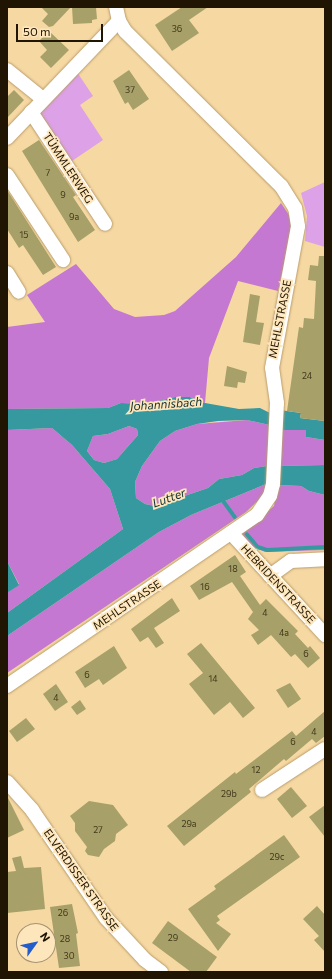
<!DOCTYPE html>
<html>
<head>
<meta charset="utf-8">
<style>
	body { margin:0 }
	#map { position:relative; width:332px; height:979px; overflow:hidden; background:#f6d8a3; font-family:Commissioner,sans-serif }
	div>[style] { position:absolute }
	.green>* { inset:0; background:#dca1e6 }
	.forest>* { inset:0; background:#c478d1 }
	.water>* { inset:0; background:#3699a0 }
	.stream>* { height:3.5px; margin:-1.75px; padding:0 1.75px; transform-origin:1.75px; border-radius:1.75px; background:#3699a0 }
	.building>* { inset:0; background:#a7a068 }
	.roads { filter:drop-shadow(0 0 1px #b99d6a) drop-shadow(0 0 1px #b99d6a) }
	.minor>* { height:14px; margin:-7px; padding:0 7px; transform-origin:7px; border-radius:7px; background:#fff }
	span { translate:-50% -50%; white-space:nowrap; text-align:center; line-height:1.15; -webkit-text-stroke:3.5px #fee6bc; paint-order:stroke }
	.number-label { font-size:9px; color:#42381c }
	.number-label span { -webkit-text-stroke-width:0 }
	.street-label { font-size:11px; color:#201502 }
	.water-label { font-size:12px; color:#123032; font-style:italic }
	.frame { position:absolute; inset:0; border:8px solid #201502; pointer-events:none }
	.north { position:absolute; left:16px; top:923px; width:40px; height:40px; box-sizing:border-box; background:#fee6bc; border:1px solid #a59272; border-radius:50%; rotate:57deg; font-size:11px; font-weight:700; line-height:16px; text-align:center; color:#201502 }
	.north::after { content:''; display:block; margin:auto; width:14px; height:18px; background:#245dca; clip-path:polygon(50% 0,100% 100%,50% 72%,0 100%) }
	.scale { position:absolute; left:16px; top:24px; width:87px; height:18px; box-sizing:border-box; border:2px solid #201502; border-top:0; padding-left:5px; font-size:12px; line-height:14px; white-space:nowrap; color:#201502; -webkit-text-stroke:3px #fee6bc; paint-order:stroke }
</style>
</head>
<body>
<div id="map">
	<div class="green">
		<i style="clip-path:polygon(75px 69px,93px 96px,80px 105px,103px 140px,69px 163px,34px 111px)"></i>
		<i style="clip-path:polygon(325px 182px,325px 247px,305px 241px,307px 216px,301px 193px)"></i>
	</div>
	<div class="forest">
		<i style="clip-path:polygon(281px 203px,291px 218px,291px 232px,278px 291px,238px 281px,209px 358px,205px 403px,190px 397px,175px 397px,146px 404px,121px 403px,108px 408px,7px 409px,7px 327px,45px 322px,27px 295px,76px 264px,114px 309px,135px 317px,164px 315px,175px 311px,236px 257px)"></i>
		<i style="clip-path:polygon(247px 420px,274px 426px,267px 466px,254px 468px,242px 475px,219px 479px,208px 488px,155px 506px,145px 504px,136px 498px,135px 482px,142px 466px,160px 441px,175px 431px,197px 424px)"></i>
		<i style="clip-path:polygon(129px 426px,137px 429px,138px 435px,117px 459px,104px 463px,94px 460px,87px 451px,93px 436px,108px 434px)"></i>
		<i style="clip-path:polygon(52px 428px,72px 445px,110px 489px,123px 529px,7px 613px,7px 593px,19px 584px,7px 561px,7px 430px)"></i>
		<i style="clip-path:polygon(280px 430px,306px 430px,306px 437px,325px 440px,325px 465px,278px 466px)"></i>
		<i style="clip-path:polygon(266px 484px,263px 496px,246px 512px,7px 673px,7px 636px,159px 532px,191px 515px)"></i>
		<i style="clip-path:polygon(277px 485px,301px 486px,309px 491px,325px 495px,325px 550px,265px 552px,252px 546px,242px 534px,274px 506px)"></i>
	</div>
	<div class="water">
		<i style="clip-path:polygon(evenodd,175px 397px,190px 397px,205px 403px,239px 409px,260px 408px,274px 415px,274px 426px,247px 420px,218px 421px,197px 424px,175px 431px,160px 441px,142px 466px,135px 482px,136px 498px,145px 504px,155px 506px,208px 488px,219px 479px,242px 475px,254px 468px,267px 466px,266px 484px,191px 515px,159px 532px,7px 636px,7px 613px,123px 529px,110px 489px,72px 445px,52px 428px,7px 430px,7px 409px,108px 408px,121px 403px,146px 404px,175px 397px,129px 426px,137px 429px,138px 435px,117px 459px,104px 463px,94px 460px,87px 451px,93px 436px,108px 434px,129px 426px)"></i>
		<i style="clip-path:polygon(280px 410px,301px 413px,300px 418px,325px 421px,325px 440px,306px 437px,306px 430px,280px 430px)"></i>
		<i style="clip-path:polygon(325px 465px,325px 495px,309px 491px,301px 486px,277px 485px,278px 466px)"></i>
		<i style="clip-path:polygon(7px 561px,19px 585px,7px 593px)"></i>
	</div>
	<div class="stream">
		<i style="left:222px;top:499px;width:22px;rotate:54deg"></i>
		<i style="left:247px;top:534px;width:17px;rotate:50deg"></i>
		<i style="left:258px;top:547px;width:10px;rotate:17deg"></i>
		<i style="left:268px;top:550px;width:57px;rotate:-3deg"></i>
	</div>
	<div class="building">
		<i style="clip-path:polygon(41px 7px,71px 7px,53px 26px,49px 27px,42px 21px,48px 14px)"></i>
		<i style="clip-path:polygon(72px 7px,96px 7px,97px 19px,92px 20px,92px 23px,73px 24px)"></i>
		<i style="clip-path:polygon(182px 7px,208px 7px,189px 20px,199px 33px,172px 51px,155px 25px)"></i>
		<i style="clip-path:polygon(49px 31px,69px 50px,51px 68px,40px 57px,47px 50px,39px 41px)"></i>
		<i style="clip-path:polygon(129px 70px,149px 99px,133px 110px,128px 102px,125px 104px,113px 81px)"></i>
		<i style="clip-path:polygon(14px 90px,24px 100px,7px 118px,7px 97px)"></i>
		<i style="clip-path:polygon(39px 140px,76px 195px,73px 197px,95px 230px,78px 242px,22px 151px)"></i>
		<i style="clip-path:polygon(7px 190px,56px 267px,43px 275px,23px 245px,19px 248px,7px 229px)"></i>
		<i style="clip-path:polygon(319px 256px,325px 256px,325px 421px,300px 418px,301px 413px,287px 411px,299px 327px,303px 328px,304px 318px,314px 319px,316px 281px,308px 280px,310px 265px,318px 266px)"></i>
		<i style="clip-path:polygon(250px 294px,260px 296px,256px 322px,264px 323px,260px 345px,243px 342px)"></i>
		<i style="clip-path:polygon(227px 366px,247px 372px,245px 383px,238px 382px,237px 388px,224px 386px)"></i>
		<i style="clip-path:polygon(235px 555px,246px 572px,240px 576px,260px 605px,266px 599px,298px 631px,295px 634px,308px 648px,310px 646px,320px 658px,308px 668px,295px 654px,291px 657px,271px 635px,258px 645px,251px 635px,259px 630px,248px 619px,253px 612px,232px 582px,199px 600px,190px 586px)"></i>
		<i style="clip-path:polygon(172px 598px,180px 611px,154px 628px,164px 643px,156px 648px,148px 637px,140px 642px,131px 629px)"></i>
		<i style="clip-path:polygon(201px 643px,255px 708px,243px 718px,230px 702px,214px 715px,189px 684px,203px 673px,187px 654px)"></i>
		<i style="clip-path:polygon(114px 646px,127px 668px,103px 685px,99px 679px,85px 688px,75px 672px)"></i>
		<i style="clip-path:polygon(290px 683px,301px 699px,288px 708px,276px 690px)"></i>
		<i style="clip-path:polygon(56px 684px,68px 702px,55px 711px,43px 694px)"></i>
		<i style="clip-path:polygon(80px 700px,86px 709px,77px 715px,71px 707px)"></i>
		<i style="clip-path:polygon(325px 711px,325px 736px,316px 743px,312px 739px,286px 761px,284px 759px,249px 789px,251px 792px,184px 846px,167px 826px,235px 772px,236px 774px,292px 731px,296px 736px)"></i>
		<i style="clip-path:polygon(26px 718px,35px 729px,17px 742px,9px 731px)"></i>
		<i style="clip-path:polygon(291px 787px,307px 806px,292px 818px,277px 799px)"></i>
		<i style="clip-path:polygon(7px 796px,24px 830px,7px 838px)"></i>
		<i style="clip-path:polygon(89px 801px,113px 805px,128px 825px,116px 834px,115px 841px,104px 849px,99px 857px,88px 855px,85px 851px,87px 847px,75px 831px,75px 823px,70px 816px)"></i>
		<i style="clip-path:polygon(325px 805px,325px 837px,309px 817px)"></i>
		<i style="clip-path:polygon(284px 835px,300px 857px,217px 916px,220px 920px,216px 923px,231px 934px,218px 951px,188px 909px,216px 889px,214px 886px)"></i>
		<i style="clip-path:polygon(21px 856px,24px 868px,41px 867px,45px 909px,7px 913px,7px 872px,16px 871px,12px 858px)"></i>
		<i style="clip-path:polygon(72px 904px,78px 933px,76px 934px,80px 966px,59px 968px,50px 907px)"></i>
		<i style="clip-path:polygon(317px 906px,325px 915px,325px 952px,314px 940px,319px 936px,303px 919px)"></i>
		<i style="clip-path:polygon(168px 921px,217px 957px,206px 972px,191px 972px,152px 943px)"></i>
	</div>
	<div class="roads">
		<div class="minor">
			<i style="left:7px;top:70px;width:46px;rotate:38.9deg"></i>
			<i style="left:31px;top:112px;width:134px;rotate:56.5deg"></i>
			<i style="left:7px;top:138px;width:162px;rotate:-46.3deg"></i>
			<i style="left:7px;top:175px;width:102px;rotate:56.6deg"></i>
			<i style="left:7px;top:273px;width:22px;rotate:58deg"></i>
			<i style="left:231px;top:533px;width:139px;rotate:47.3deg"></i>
			<i style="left:270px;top:576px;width:26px;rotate:-36deg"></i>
			<i style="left:291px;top:561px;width:34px;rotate:-3deg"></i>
			<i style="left:7px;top:686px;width:303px;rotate:-34.4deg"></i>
			<i style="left:257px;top:515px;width:23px;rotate:-56deg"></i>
			<i style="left:270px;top:496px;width:12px;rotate:-76deg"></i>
			<i style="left:273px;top:484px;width:81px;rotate:-87.2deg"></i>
			<i style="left:277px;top:403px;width:35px;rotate:-98deg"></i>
			<i style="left:272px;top:368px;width:144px;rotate:-79.6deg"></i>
			<i style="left:298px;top:226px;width:18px;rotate:-99deg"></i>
			<i style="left:295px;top:208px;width:26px;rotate:-122deg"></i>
			<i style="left:281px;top:186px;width:220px;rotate:-135.2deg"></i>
			<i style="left:125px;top:31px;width:12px;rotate:-121deg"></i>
			<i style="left:119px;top:21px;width:14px;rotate:-102deg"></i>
			<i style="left:7px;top:782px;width:38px;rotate:48deg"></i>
			<i style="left:32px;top:810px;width:131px;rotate:55.6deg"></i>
			<i style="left:106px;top:918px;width:57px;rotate:47.1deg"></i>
			<i style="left:145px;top:960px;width:20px;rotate:37deg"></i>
			<i style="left:262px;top:790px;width:75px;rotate:-33.1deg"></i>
		</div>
	</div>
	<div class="number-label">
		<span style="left:177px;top:29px">36</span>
		<span style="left:130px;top:90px">37</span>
		<span style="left:48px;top:173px">7</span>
		<span style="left:63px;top:195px">9</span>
		<span style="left:74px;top:217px">9a</span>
		<span style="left:24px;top:235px">15</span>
		<span style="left:307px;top:376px">24</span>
		<span style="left:233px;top:569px">18</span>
		<span style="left:205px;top:587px">16</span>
		<span style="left:265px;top:613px">4</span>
		<span style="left:284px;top:633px">4a</span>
		<span style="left:306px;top:654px">6</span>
		<span style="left:87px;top:675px">6</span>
		<span style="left:213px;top:679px">14</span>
		<span style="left:56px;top:698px">4</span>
		<span style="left:314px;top:732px">4</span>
		<span style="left:293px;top:742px">6</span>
		<span style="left:256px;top:770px">12</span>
		<span style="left:229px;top:794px">29b</span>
		<span style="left:189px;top:824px">29a</span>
		<span style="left:98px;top:830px">27</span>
		<span style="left:277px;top:857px">29c</span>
		<span style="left:63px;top:913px">26</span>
		<span style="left:173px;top:938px">29</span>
		<span style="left:65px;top:939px">28</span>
		<span style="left:69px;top:956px">30</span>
	</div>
	<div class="street-label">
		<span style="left:68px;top:168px;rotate:57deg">TÜMMLERWEG</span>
		<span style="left:280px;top:319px;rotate:-79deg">MEHLSTRASSE</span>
		<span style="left:278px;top:584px;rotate:47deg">HEBRIDENSTRASSE</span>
		<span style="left:127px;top:605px;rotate:-34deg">MEHLSTRASSE</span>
		<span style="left:81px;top:880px;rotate:55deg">ELVERDISSER STRASSE</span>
	</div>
	<div class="water-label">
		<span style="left:166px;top:404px;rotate:-4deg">Johannisbach</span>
		<span style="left:169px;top:498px;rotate:-20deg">Lutter</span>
	</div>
	<div class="frame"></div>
	<div class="north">N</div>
	<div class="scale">50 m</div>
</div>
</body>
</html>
